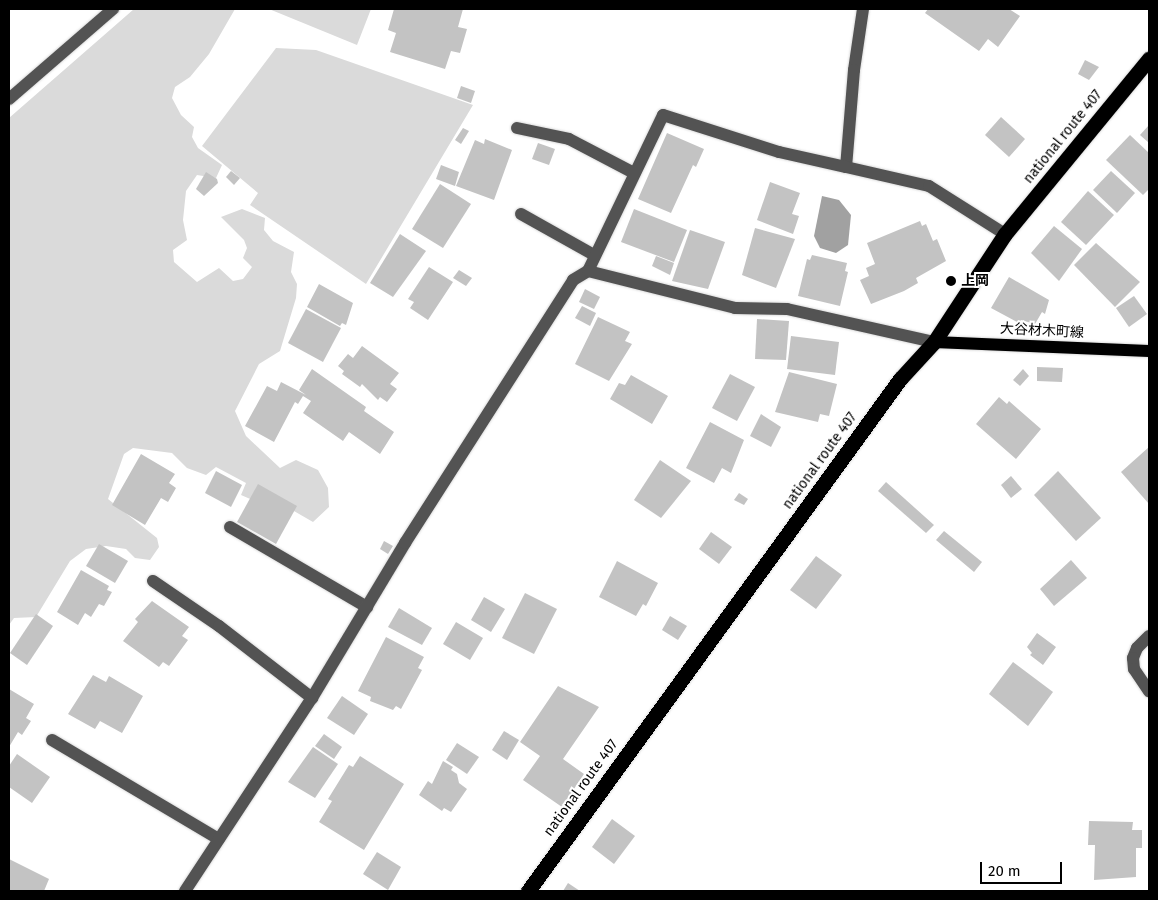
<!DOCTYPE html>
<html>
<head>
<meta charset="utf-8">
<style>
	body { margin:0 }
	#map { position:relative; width:1158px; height:900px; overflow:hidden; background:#fff; font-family:"Fira Sans","Noto Sans JP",sans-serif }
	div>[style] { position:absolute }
	.green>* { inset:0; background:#dadada }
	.water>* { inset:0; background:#a1a1a1 }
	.building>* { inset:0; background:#c3c3c3 }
	.roads { filter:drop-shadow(0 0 1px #dbdbdb) drop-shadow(0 0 1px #dbdbdb) }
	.minor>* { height:12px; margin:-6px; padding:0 6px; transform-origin:6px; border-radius:6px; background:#535353 }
	.major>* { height:12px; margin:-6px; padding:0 6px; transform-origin:6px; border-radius:6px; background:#000 }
	.highway>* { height:15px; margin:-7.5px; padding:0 7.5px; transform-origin:7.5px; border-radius:7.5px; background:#000 }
	.dots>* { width:14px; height:14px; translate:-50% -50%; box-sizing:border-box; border:2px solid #fff; border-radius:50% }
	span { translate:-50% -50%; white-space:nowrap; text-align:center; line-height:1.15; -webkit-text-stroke:4px #fff; paint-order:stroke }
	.street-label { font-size:14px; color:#000 }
	.poi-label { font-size:14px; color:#000; font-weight:700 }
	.left { translate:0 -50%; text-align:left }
	.frame { position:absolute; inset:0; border:10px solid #000; pointer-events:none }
	.scale { position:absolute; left:980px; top:862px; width:82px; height:22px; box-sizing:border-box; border:2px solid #000; border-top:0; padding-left:6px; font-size:15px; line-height:18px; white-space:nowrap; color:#000; -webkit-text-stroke:4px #fff; paint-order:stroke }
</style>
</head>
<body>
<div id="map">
	<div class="green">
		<i style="clip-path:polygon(134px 9px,235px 9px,209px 54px,190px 77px,175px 87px,172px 98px,181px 115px,194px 127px,192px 137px,198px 148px,222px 165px,216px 178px,197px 175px,186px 191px,183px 220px,187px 240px,173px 250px,174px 262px,197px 282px,219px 268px,233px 281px,243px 279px,252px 267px,243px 258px,247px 248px,244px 240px,221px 217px,242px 209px,265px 218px,264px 230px,273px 241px,294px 252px,291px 272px,297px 284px,296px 298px,280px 351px,259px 364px,235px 411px,246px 436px,280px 468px,296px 460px,318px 470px,328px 488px,329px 507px,313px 522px,287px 507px,264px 505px,241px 495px,246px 483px,216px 467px,206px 475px,187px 468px,172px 453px,133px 448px,124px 454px,108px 499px,157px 538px,159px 547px,150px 560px,135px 558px,126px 549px,106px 546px,86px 549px,70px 561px,36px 617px,14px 618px,9px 625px,9px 118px)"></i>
		<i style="clip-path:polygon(269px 9px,371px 9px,357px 45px)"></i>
		<i style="clip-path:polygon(276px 48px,316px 50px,473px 105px,366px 284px,250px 205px,258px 193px,202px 146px)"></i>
	</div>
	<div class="water">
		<i style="clip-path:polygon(822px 196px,839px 200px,851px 215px,848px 245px,836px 253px,820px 248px,814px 236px)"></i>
	</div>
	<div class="building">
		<i style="clip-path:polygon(394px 9px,463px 9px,458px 27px,467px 29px,460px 53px,451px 51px,445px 69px,390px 52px,396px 33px,388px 30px)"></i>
		<i style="clip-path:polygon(928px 9px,1009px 9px,1020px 16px,998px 47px,988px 39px,979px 51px,925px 13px)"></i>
		<i style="clip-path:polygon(1085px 60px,1099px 67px,1089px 80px,1078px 74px)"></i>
		<i style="clip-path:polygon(461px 86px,475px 91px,471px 103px,457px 98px)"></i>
		<i style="clip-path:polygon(1001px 117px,1025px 139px,1009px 157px,985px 135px)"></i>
		<i style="clip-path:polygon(1149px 125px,1149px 143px,1140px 135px)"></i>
		<i style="clip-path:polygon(463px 128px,469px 131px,461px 144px,455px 140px)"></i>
		<i style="clip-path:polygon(667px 133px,704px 149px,696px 167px,693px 165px,671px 213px,638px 199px)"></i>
		<i style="clip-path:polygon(1130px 135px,1149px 153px,1149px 189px,1143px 195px,1106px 160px)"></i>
		<i style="clip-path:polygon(485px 139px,512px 150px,494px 200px,456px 186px,475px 140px,484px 144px)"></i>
		<i style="clip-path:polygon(538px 143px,555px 149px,549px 165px,532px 159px)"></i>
		<i style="clip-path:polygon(441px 165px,459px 172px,455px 186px,436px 179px)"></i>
		<i style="clip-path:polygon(231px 171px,240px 178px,234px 185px,226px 177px)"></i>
		<i style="clip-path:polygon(1111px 171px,1135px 193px,1117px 213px,1093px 190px)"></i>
		<i style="clip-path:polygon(206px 172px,217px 179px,218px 183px,204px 196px,196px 189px)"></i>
		<i style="clip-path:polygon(770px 182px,800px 193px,792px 214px,799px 216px,793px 234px,757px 220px)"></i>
		<i style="clip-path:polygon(440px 184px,471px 204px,443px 248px,412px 229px)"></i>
		<i style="clip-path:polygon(1088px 191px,1114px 215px,1086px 245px,1061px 222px)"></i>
		<i style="clip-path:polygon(634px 209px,687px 230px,674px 262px,621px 242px)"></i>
		<i style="clip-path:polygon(920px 221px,922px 226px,926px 224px,933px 241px,937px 239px,946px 261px,916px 278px,918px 283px,904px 291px,871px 304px,860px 280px,869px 276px,866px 268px,875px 264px,867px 243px)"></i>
		<i style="clip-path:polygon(1054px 226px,1082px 249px,1059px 281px,1031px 253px)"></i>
		<i style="clip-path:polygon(755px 228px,795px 239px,776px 288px,742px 275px)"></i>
		<i style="clip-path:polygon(690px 230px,725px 242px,708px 289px,672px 281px)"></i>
		<i style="clip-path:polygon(400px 234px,426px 251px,393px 297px,370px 283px)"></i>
		<i style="clip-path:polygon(1096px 243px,1140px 282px,1115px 307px,1074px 265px)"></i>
		<i style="clip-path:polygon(812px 255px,847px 263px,845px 271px,848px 272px,840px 306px,798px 296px,807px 259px,810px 260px)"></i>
		<i style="clip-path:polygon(656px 256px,674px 263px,670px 275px,652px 266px)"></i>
		<i style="clip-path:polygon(429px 267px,453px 282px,428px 320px,410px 308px,414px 302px,408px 299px)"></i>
		<i style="clip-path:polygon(459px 270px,472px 278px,466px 286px,453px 278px)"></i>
		<i style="clip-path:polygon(1009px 277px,1049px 300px,1045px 314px,1042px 312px,1035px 324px,1021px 320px,1019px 323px,991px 308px)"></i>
		<i style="clip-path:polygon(319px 284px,353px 303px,346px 325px,342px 323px,340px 326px,307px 307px)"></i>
		<i style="clip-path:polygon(585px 289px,600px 297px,594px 309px,579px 302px)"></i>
		<i style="clip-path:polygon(1134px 296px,1147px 314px,1129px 327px,1116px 308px)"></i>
		<i style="clip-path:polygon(582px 306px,596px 313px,590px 326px,575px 318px)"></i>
		<i style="clip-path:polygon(306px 309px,341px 328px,323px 362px,288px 343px)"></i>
		<i style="clip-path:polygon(598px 317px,630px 332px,625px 341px,632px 344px,609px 381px,575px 364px)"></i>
		<i style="clip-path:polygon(757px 319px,789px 321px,786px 360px,755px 359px)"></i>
		<i style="clip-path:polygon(791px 336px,839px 342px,835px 375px,787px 369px)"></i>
		<i style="clip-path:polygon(362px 346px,399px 373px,390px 384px,397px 389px,387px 402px,380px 397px,378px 400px,362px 384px,360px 387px,342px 374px,344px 371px,338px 366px,348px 354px,353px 358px)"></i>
		<i style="clip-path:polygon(1037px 367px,1063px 368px,1062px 382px,1037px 381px)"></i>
		<i style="clip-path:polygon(312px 369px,366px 407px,364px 411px,394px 432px,380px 454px,349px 432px,343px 441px,303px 413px,311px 401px,303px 396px,298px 404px,295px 402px,274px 442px,245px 426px,267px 386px,277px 391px,281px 382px,306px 395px,299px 390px)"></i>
		<i style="clip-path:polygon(1023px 369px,1029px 376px,1020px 386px,1013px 380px)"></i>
		<i style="clip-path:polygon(789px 372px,837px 384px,829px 416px,820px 414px,818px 422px,775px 412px)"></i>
		<i style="clip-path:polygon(730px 374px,755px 387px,737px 421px,712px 408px)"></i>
		<i style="clip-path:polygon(631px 375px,668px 396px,652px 424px,610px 399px,619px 383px,625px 385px)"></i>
		<i style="clip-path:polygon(999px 397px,1007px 404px,1009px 401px,1041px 429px,1016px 459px,976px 424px)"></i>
		<i style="clip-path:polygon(761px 414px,781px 427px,771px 447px,750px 436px)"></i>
		<i style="clip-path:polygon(710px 422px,744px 440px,731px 473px,722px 468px,714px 483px,686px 468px)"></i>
		<i style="clip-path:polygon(1149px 447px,1149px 504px,1121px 472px)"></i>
		<i style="clip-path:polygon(141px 454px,175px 474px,169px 483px,176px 488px,168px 502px,161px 498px,145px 525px,112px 505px)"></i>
		<i style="clip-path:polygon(660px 460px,691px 481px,661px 518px,634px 500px)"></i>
		<i style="clip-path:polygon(216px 471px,242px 485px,231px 507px,205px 493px)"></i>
		<i style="clip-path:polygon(1058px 471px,1101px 518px,1076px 541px,1034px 495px)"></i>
		<i style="clip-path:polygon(1011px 476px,1022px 489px,1011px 498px,1001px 485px)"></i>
		<i style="clip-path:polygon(886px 482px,934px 525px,926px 533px,878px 491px)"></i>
		<i style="clip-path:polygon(258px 484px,297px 506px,276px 544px,237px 522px)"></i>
		<i style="clip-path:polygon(739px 493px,748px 499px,744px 505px,734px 500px)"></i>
		<i style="clip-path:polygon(944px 531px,982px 562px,974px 572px,936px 540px)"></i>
		<i style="clip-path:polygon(711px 532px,732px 547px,719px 564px,699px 549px)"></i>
		<i style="clip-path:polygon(384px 541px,393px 546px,388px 554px,380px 549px)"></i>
		<i style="clip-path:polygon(99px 544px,128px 561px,115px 583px,86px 566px)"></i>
		<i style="clip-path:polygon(816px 556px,842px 575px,816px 609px,790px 590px)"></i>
		<i style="clip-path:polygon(1071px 560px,1087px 578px,1054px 606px,1040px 589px)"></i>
		<i style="clip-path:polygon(617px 561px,658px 583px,646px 606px,643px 604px,636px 616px,599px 597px)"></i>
		<i style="clip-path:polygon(81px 570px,109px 586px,107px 590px,112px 592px,104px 606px,99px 604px,91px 617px,85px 613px,78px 625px,57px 612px)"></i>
		<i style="clip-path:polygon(525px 593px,557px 609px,534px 654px,502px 638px)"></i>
		<i style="clip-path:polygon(484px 597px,505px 609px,491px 632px,471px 620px)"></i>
		<i style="clip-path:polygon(152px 601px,189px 627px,182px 636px,188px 640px,169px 666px,163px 662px,159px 667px,123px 641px,138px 622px,135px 619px)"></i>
		<i style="clip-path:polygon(399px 608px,432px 628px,422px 645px,388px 627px)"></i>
		<i style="clip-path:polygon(36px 614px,53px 626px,27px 665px,10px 653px)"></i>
		<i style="clip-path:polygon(670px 616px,687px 626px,678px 640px,662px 630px)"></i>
		<i style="clip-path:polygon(456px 622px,483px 638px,470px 660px,443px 644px)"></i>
		<i style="clip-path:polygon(1037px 633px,1056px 647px,1043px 665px,1030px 655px,1032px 653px,1027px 647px)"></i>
		<i style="clip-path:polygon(386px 637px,424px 657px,418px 668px,422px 670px,401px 709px,396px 706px,393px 710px,370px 701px,371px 697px,358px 691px)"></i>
		<i style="clip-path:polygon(1013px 662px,1053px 692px,1028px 726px,989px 694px)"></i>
		<i style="clip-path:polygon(93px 675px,106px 682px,109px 676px,143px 696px,122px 733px,100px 721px,95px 729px,68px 714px)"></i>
		<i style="clip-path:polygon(558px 686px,599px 707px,563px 759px,584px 774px,562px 807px,523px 780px,540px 756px,520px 742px)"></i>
		<i style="clip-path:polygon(9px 689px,34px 704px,26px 718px,31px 721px,22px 735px,18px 732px,9px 747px)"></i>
		<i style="clip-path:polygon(342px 696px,368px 714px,354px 735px,327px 718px)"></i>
		<i style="clip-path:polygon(504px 731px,519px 740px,507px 760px,492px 750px)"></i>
		<i style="clip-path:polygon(324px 734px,342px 747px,334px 759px,315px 746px)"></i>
		<i style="clip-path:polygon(457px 743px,479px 757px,467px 774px,446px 760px)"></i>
		<i style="clip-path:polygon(313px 747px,338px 764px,315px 798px,288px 782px)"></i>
		<i style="clip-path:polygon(17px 754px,50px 777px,32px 803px,9px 787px,9px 766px)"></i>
		<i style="clip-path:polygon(360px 756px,404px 784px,364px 850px,319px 822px,332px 801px,328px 799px,349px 765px,353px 767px)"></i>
		<i style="clip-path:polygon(443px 761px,453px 767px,451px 770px,457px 774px,459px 783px,467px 789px,451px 812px,444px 808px,442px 811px,419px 795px,428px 781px,432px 784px)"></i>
		<i style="clip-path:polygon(612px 819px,635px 836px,614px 864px,592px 847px)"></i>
		<i style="clip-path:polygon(1089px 821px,1133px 822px,1132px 830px,1142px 830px,1142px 848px,1136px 848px,1136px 877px,1094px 880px,1095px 845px,1088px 845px)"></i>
		<i style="clip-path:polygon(377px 852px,401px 867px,388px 890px,363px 874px)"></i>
		<i style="clip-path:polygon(9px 859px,49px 879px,44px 891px,9px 891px)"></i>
		<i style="clip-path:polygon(568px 883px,580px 891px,563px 891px)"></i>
	</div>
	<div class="roads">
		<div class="minor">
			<i style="left:863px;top:9px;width:62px;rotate:98.4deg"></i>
			<i style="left:854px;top:70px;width:97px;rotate:94.7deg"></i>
			<i style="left:846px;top:167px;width:85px;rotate:12.9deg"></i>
			<i style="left:929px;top:186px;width:90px;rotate:32.3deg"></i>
			<i style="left:9px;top:99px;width:138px;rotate:-40.9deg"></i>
			<i style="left:517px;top:128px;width:53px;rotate:11.9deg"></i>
			<i style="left:569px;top:139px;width:73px;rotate:27.6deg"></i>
			<i style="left:521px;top:214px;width:84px;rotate:29.3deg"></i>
			<i style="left:588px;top:271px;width:173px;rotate:-64.3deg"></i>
			<i style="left:663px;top:115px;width:122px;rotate:17.7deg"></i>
			<i style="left:779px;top:152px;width:69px;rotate:12.6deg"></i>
			<i style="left:230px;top:527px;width:159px;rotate:30.3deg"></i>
			<i style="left:153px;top:581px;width:80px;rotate:34.3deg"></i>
			<i style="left:219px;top:626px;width:118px;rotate:37.7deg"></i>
			<i style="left:1149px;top:636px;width:17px;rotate:135deg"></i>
			<i style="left:1137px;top:648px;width:11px;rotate:112deg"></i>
			<i style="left:1133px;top:658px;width:11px;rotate:85deg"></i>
			<i style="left:1134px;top:669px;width:27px;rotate:56deg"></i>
			<i style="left:52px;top:740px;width:194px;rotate:30.7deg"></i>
			<i style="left:185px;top:891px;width:231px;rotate:-56.7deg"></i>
			<i style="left:312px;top:698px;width:181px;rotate:-59deg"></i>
			<i style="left:405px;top:543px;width:312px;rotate:-57.4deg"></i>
			<i style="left:573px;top:280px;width:17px;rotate:-31deg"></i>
			<i style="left:588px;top:271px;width:152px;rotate:14.1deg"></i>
			<i style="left:735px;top:308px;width:52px;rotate:1.1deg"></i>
			<i style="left:787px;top:309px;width:151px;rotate:12.7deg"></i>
		</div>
		<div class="major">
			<i style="left:934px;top:342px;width:215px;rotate:2.4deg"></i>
		</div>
		<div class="highway">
			<i style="left:528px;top:891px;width:633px;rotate:-54deg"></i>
			<i style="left:900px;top:379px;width:50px;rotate:-47.4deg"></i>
			<i style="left:934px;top:342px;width:129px;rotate:-56.7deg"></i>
			<i style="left:1005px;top:234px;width:227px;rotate:-50.6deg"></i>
		</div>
	</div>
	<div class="dots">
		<i style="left:951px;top:281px;background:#000"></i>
	</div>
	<div class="street-label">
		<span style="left:1063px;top:137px;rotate:-51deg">national route 407</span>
		<span style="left:1042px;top:331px;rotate:3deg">大谷材木町線</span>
		<span style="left:820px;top:461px;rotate:-54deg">national route 407</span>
		<span style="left:581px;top:788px;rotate:-54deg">national route 407</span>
	</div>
	<div class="poi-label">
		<span class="left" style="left:961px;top:281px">上岡</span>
	</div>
	<div class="frame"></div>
	<div class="scale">20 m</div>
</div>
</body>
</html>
